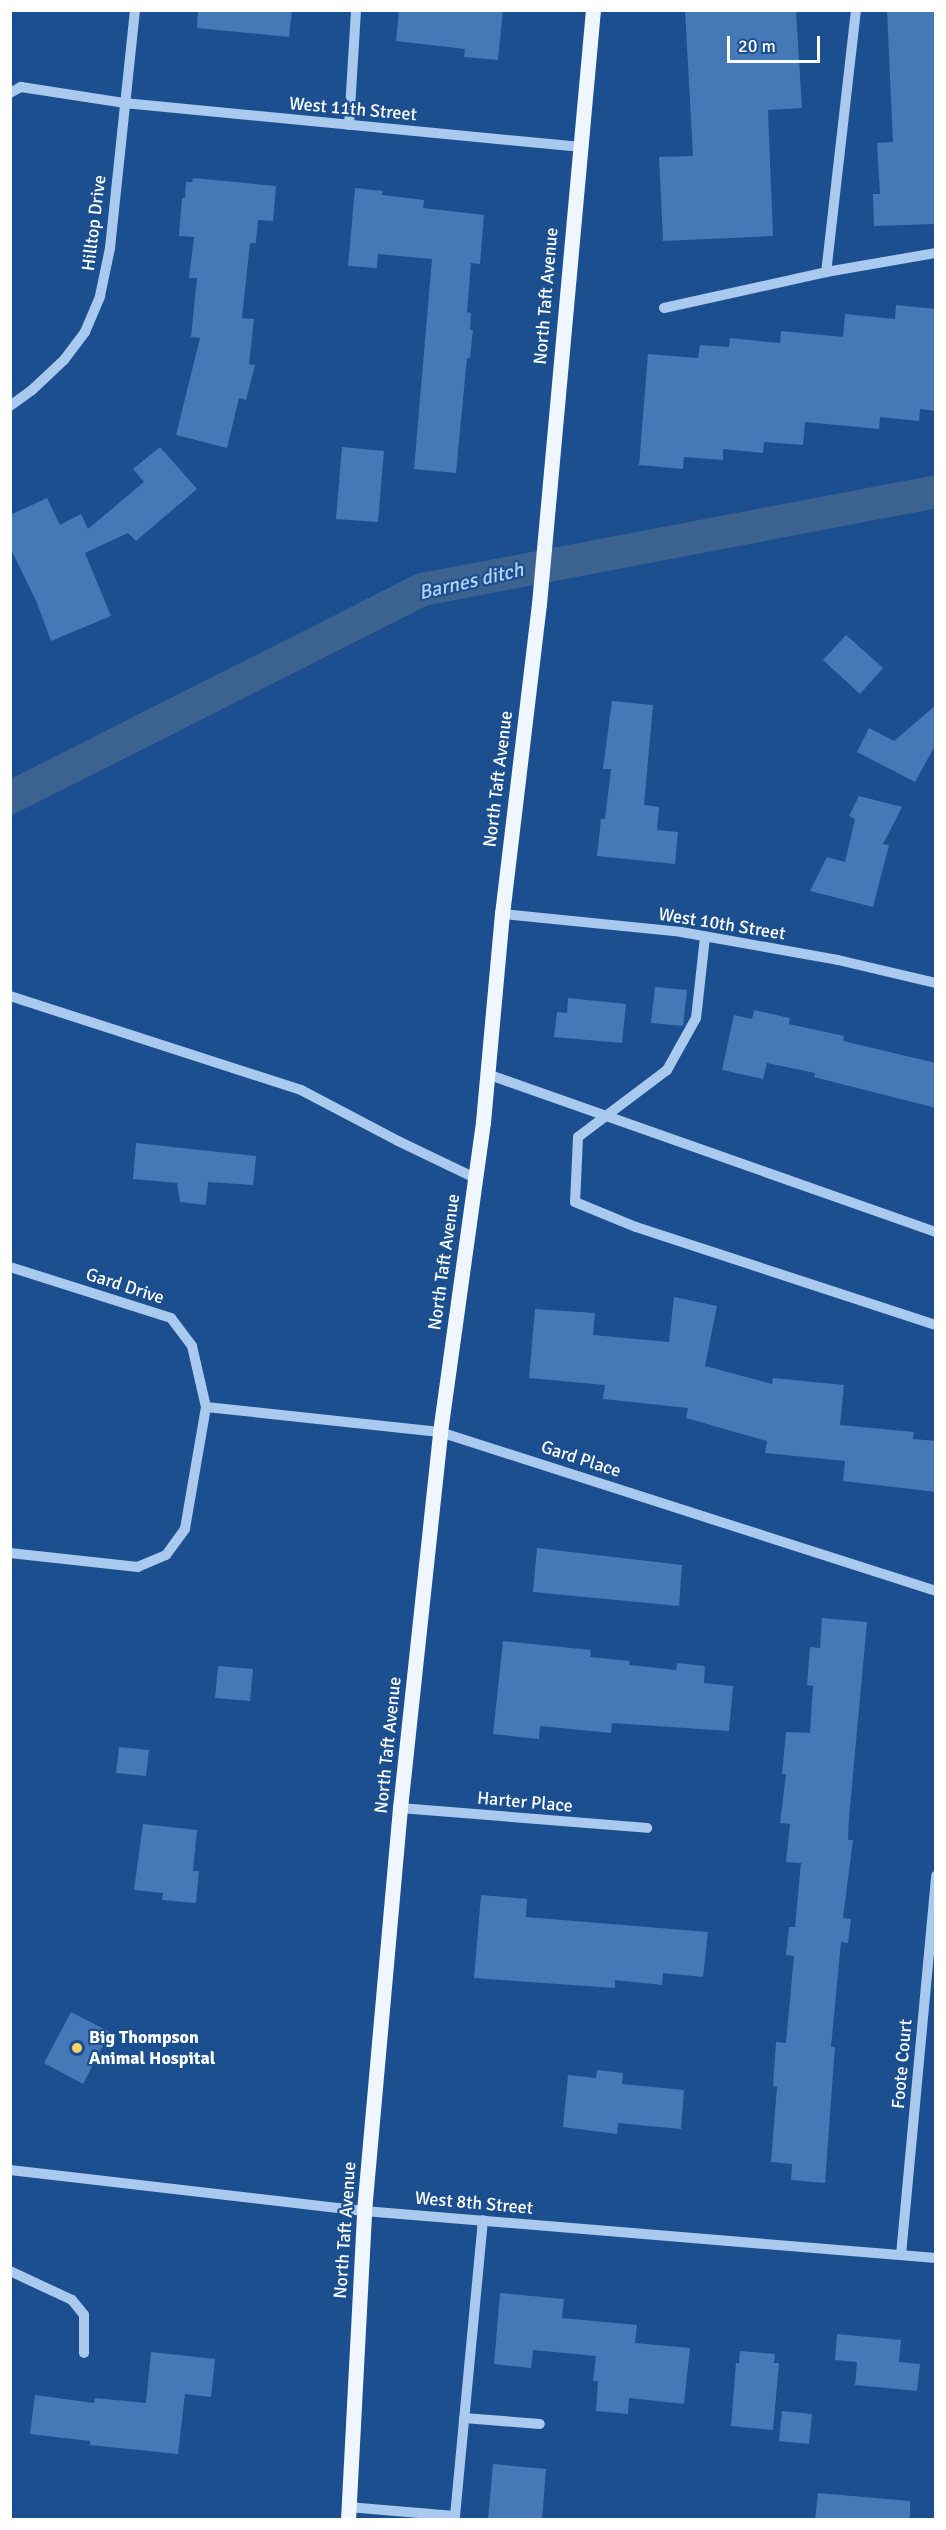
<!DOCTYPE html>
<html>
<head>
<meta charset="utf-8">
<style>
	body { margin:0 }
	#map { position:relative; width:946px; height:2530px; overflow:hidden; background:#1b4f8f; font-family:Signika,sans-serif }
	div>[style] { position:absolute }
	.canal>* { height:33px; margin:-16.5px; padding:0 16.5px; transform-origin:16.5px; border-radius:16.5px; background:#3c6290 }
	.building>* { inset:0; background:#4478b7 }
	.minor>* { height:10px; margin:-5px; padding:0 5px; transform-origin:5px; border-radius:5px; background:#a9c9ee }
	.major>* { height:15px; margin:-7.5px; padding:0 7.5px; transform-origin:7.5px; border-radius:7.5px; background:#f0f6ff }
	.dots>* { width:16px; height:16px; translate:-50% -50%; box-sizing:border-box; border:3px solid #1b4f8f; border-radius:50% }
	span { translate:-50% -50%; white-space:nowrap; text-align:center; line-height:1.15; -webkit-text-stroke:4.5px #1b4f8f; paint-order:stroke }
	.street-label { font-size:18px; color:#fff }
	.poi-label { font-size:18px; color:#fff; font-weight:700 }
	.left { translate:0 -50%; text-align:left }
	.water-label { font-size:20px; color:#b5d3f5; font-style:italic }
	.frame { position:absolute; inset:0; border:12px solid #fff; pointer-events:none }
	.scale { position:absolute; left:727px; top:36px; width:93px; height:27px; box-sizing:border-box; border:3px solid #fff; border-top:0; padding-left:8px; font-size:18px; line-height:21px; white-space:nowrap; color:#fff; -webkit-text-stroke:4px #1b4f8f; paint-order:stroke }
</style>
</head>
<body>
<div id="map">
	<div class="canal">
		<i style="left:10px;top:797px;width:462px;rotate:-26.8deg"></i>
		<i style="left:422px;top:589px;width:523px;rotate:-10.79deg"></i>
	</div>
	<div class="building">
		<i style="clip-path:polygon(198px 10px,292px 10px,289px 37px,197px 28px)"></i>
		<i style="clip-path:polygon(399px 10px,503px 10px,498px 60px,464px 57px,465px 49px,396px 41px)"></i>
		<i style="clip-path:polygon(685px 10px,796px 10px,802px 108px,768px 110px,773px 236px,663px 241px,659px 157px,693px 156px)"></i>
		<i style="clip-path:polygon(887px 10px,936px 10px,936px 224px,874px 226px,873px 194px,880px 194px,877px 143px,893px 142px)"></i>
		<i style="clip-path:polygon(193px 178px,276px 186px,273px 221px,258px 220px,256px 243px,250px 243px,242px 318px,254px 319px,249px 364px,255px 365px,246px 400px,239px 398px,227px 448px,176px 435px,200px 338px,191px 337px,197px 278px,189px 278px,194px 237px,179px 236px,182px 198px,185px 198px,186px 182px,192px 182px)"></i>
		<i style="clip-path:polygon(355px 188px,383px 191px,382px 195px,424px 200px,423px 208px,484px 215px,480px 264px,471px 263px,467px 312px,471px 313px,470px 330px,473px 330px,470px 358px,467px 358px,456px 473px,414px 469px,432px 259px,378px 254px,377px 268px,348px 266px)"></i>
		<i style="clip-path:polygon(896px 305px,936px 309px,936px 411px,920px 409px,919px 421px,880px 417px,879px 429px,805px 422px,803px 445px,764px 442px,763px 453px,723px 449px,723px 460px,684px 457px,683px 469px,639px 465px,648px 354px,698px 358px,700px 345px,729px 347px,730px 338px,780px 343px,781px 331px,843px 337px,845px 314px,895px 319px)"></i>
		<i style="clip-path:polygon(160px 447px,197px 489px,136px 541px,128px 533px,85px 553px,111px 616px,51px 641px,37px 603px,10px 547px,10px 515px,47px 498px,60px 525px,81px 514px,88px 529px,144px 482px,133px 469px)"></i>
		<i style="clip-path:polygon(342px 447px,384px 451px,378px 522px,336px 519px)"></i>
		<i style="clip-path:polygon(846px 635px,883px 668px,860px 694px,823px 660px)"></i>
		<i style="clip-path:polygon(612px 701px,653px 705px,644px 805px,659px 807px,657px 830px,678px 832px,675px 864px,597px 856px,601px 819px,605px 819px,611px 769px,603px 769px)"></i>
		<i style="clip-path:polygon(936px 705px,936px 744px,915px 782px,857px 752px,869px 728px,894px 741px)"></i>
		<i style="clip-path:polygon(859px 796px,902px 807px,883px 844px,889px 845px,873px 907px,810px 891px,827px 857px,845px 862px,855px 819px,849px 816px)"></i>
		<i style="clip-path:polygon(655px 987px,687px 990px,683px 1026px,651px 1023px)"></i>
		<i style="clip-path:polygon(568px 998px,626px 1004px,622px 1043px,554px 1037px,557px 1012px,567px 1013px)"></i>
		<i style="clip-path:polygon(754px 1010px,790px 1018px,789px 1024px,844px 1036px,843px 1041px,936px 1063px,936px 1108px,814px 1077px,815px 1073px,767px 1063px,763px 1079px,722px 1070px,734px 1015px,752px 1019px)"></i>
		<i style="clip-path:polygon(136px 1143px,256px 1156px,253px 1185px,208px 1182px,206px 1205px,180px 1202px,177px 1183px,133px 1179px)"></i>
		<i style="clip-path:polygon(674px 1297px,717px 1306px,705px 1366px,772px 1384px,773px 1378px,844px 1385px,840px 1425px,914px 1432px,913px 1439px,936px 1441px,936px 1492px,843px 1481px,845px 1461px,765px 1453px,767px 1441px,686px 1418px,688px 1408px,603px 1399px,605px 1385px,529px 1378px,535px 1309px,595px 1313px,593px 1335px,669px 1342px)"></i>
		<i style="clip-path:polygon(537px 1548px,682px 1565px,679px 1606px,533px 1592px)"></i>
		<i style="clip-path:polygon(822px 1618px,867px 1622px,849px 1818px,848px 1840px,853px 1840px,843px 1918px,851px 1919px,848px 1943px,841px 1942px,831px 2047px,835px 2047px,825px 2183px,791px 2180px,792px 2164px,771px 2162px,777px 2087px,773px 2086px,776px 2042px,786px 2043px,794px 1956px,786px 1955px,789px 1927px,795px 1927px,801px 1863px,786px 1862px,790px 1824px,780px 1823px,786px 1774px,782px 1774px,786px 1732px,810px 1733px,813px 1686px,807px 1685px,810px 1647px,820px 1648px)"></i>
		<i style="clip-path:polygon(503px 1641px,591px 1650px,590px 1657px,630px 1661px,629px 1665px,676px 1670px,677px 1663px,705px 1666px,704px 1683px,733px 1686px,729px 1731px,612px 1723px,611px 1733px,540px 1726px,539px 1739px,493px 1734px)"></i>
		<i style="clip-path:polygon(218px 1666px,253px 1669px,250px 1701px,215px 1698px)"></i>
		<i style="clip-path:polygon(119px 1747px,149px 1750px,146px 1776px,116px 1773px)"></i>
		<i style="clip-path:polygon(143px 1824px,197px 1830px,193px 1871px,199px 1871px,196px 1903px,162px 1900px,163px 1893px,134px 1890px)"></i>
		<i style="clip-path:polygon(481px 1895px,527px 1899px,526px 1917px,708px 1932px,703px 1977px,663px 1973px,662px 1985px,615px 1980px,615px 1988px,474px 1978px)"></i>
		<i style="clip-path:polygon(71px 2012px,110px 2032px,83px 2084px,44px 2063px)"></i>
		<i style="clip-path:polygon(597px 2070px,623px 2073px,622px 2084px,684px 2090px,681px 2129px,618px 2123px,617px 2134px,563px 2127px,568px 2075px,596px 2078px)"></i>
		<i style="clip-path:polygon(500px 2293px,564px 2299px,562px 2318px,637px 2325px,635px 2343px,690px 2348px,684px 2404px,629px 2398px,628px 2414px,596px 2411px,598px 2381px,593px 2381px,596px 2356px,533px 2350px,531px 2368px,494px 2364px)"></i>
		<i style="clip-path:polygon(837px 2334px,901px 2340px,899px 2362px,920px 2364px,917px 2391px,855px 2385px,857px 2362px,835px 2360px)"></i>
		<i style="clip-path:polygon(740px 2351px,775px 2354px,774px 2363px,779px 2363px,773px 2430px,731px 2426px,736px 2363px,739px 2363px)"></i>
		<i style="clip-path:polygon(151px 2352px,215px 2359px,211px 2397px,185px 2394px,178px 2454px,90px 2445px,90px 2441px,30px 2434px,35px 2395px,94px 2403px,95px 2398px,146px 2403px)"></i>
		<i style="clip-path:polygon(782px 2411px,812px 2414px,809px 2444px,779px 2441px)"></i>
		<i style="clip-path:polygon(493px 2464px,546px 2469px,542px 2520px,488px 2520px)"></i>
		<i style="clip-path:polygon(818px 2493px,910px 2501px,910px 2520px,815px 2520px)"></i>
	</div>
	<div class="minor">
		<i style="left:856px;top:10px;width:264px;rotate:96.5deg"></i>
		<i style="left:826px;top:272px;width:112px;rotate:-9.8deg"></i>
		<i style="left:10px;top:93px;width:13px;rotate:-29deg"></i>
		<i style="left:21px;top:87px;width:104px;rotate:8.8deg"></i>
		<i style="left:124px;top:103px;width:457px;rotate:5.5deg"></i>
		<i style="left:349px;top:125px;width:115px;rotate:-86.5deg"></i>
		<i style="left:664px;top:308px;width:166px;rotate:-12.5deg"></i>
		<i style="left:10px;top:406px;width:27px;rotate:-36deg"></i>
		<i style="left:32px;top:390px;width:44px;rotate:-43.2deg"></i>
		<i style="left:64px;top:360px;width:35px;rotate:-53deg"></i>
		<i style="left:85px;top:332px;width:39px;rotate:-67deg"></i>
		<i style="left:100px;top:296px;width:49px;rotate:-78.2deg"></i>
		<i style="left:110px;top:248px;width:239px;rotate:-84deg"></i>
		<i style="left:502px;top:914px;width:180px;rotate:5.7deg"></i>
		<i style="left:681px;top:932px;width:159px;rotate:10.1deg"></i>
		<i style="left:838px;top:960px;width:101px;rotate:13.2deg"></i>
		<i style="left:705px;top:937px;width:81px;rotate:96.3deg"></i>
		<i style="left:696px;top:1018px;width:60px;rotate:119.1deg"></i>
		<i style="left:667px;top:1070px;width:111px;rotate:143deg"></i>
		<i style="left:578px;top:1137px;width:65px;rotate:92.6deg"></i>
		<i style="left:575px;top:1202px;width:66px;rotate:22.3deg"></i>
		<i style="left:636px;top:1227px;width:316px;rotate:18.1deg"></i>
		<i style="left:10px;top:996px;width:306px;rotate:17.9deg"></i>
		<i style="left:301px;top:1090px;width:110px;rotate:27.7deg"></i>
		<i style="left:398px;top:1141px;width:85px;rotate:25.7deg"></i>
		<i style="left:487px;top:1074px;width:476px;rotate:19.4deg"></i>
		<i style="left:10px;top:1267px;width:169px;rotate:17.6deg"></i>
		<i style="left:171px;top:1318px;width:35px;rotate:53deg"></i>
		<i style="left:192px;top:1346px;width:63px;rotate:77.1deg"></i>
		<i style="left:206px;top:1407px;width:124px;rotate:99.8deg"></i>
		<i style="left:185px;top:1529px;width:32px;rotate:126deg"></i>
		<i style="left:166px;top:1555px;width:30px;rotate:157deg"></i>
		<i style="left:138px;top:1567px;width:129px;rotate:-173.8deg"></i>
		<i style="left:206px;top:1407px;width:235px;rotate:6.1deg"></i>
		<i style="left:440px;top:1432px;width:521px;rotate:17.77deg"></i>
		<i style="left:400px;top:1808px;width:248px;rotate:4.6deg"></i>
		<i style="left:10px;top:2170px;width:356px;rotate:6.6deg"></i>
		<i style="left:364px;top:2211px;width:574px;rotate:4.7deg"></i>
		<i style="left:901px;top:2255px;width:381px;rotate:-84.7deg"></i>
		<i style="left:10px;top:2271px;width:68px;rotate:25.1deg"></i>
		<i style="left:72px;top:2300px;width:19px;rotate:51deg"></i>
		<i style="left:84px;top:2315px;width:38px;rotate:90deg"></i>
		<i style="left:464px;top:2418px;width:76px;rotate:4.5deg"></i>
		<i style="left:348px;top:2507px;width:107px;rotate:4.8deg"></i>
		<i style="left:455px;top:2516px;width:297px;rotate:-84.6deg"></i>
	</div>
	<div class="major">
		<i style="left:348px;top:2520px;width:309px;rotate:-87deg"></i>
		<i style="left:364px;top:2211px;width:405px;rotate:-84.9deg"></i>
		<i style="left:400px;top:1808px;width:378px;rotate:-83.9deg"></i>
		<i style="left:440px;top:1432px;width:313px;rotate:-82.1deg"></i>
		<i style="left:483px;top:1122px;width:209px;rotate:-84.8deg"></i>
		<i style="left:502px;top:914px;width:312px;rotate:-83.2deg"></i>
		<i style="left:539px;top:604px;width:596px;rotate:-84.81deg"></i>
	</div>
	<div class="dots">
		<i style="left:77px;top:2048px;background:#ffd166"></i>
	</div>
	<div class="street-label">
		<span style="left:353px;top:109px;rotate:5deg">West 11th Street</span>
		<span style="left:94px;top:223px;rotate:-83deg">Hilltop Drive</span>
		<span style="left:546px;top:296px;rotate:-85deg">North Taft Avenue</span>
		<span style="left:498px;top:779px;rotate:-83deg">North Taft Avenue</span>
		<span style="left:722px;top:924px;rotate:9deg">West 10th Street</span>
		<span style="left:444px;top:1262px;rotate:-82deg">North Taft Avenue</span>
		<span style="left:125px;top:1286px;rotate:18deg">Gard Drive</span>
		<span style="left:581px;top:1459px;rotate:18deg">Gard Place</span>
		<span style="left:388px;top:1745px;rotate:-84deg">North Taft Avenue</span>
		<span style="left:525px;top:1802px;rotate:5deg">Harter Place</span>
		<span style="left:902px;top:2064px;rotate:-85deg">Foote Court</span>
		<span style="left:474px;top:2203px;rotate:5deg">West 8th Street</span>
		<span style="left:345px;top:2230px;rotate:-86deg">North Taft Avenue</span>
	</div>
	<div class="poi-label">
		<span class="left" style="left:89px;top:2048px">Big Thompson<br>Animal Hospital</span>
	</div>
	<div class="water-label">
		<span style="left:471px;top:581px;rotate:-13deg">Barnes ditch</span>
	</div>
	<div class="frame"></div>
	<div class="scale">20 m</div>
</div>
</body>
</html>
